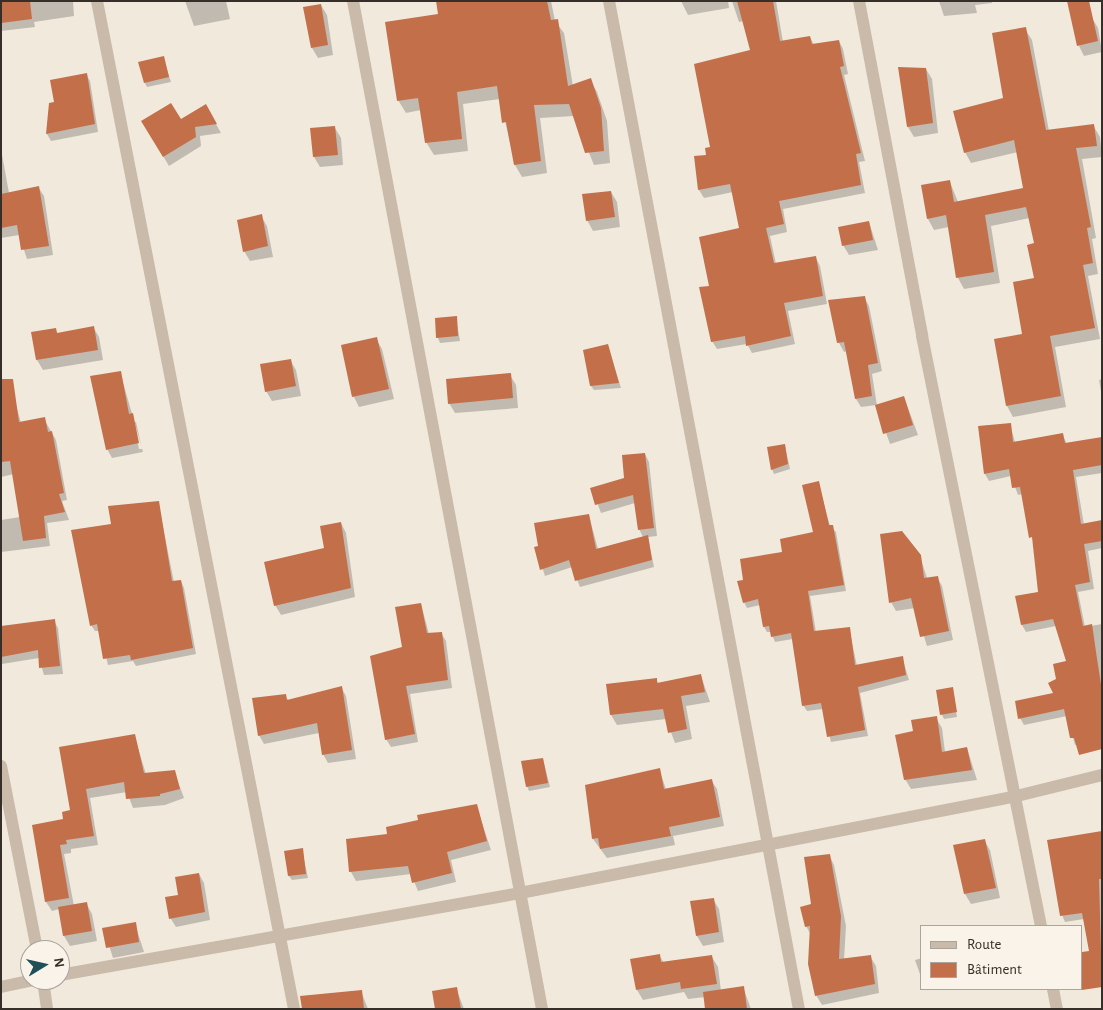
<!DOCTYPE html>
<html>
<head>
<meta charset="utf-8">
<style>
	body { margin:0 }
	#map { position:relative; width:1103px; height:1010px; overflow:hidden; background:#f1e9dc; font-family:"Alegreya Sans",sans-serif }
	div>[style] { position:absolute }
	.shadow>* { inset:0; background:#0003 }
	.building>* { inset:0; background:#c26f4a }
	.minor>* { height:12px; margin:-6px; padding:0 6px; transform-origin:6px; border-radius:6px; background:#c9baa9 }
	span { translate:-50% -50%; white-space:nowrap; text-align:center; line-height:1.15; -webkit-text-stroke:4px #f9f3e9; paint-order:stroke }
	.frame { position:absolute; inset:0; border:2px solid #362e28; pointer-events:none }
	.legend { position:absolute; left:920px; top:925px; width:162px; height:65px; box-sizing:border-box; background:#f9f3e9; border:1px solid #aba49c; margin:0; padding:6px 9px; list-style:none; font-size:15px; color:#362e28 }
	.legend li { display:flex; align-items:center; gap:10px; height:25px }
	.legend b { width:25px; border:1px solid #aba49c }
	.north { position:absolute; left:20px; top:940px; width:50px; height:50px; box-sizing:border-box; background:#f9f3e9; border:1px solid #aba49c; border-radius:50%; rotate:81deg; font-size:14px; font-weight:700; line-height:20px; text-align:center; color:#362e28 }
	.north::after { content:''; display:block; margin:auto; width:18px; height:22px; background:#1f4f57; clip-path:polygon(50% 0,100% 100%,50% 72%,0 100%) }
</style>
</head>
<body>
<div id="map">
	<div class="shadow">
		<i style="clip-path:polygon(1px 1px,73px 1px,74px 16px,34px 22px,35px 27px,1px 31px)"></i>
		<i style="clip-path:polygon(185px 1px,226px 1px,230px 19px,194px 26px)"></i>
		<i style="clip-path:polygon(437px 1px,551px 1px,555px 21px,564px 33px,573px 86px,590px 80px,597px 92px,607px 121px,610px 163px,594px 165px,574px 116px,540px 118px,547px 173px,522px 177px,515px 165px,500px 99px,463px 104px,468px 151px,434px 155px,426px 142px,421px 110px,406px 113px,398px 100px,439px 15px)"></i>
		<i style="clip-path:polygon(681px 1px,728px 1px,729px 8px,688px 15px)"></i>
		<i style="clip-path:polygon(732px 1px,776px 1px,783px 42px,810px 37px,814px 45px,839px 41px,843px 49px,848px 74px,844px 75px,865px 161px,859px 162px,865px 193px,783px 209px,787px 232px,770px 236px,776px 264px,816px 258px,820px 266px,827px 304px,788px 311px,795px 344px,752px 353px,747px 344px,717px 349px,712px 341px,710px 287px,741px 229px,733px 192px,704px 198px,699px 190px,696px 157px,707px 156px,712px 148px,752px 51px,744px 21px,739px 22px)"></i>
		<i style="clip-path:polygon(939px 1px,992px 1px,992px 3px,975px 5px,977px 13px,944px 16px)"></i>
		<i style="clip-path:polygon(321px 5px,327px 15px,333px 55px,318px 58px,312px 48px)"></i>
		<i style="clip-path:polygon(1092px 18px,1098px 28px,1102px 52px,1084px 56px,1079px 46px)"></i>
		<i style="clip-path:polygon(1025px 29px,1032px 40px,1049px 131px,1093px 125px,1100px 137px,1102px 157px,1082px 159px,1096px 238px,1092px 239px,1098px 274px,1088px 276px,1100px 339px,1055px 347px,1066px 407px,1013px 417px,1007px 406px,1035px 279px,1035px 244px,1030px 218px,991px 226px,1000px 283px,964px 289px,958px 278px,949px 227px,934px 230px,928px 219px,950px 182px,958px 202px,1025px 189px,1018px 152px,971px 163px,965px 152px,1004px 99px)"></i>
		<i style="clip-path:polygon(163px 57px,171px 82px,147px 87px,145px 83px)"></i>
		<i style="clip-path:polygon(926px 69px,932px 79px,938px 133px,914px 137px,908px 127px)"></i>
		<i style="clip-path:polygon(86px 74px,90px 81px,98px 132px,51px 141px,47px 134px,55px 103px)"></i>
		<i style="clip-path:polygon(206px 106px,221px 133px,200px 136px,201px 146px,169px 166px,143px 122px,180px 121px)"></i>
		<i style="clip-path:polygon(335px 128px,341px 138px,343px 165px,320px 167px,314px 157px)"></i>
		<i style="clip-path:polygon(1px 149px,9px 193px,38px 187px,44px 196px,53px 255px,27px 259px,19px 235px,1px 238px)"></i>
		<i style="clip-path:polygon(611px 192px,617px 202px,620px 227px,593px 231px,587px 220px)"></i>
		<i style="clip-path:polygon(261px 216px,267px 226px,273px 257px,250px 261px,244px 251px)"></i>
		<i style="clip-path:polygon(869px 222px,878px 250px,849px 255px,843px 245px)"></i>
		<i style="clip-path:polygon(864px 297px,869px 306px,882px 371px,872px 374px,877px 406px,904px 397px,918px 435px,890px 444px,876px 405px,861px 407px,856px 399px,847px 351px,844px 352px,839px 343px,830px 301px)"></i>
		<i style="clip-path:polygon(456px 317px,460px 341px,440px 343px,438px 338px)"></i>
		<i style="clip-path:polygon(93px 327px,99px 337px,103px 360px,43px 370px,37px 360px,55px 329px,58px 334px)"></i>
		<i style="clip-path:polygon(376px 339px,382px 349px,394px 399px,359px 407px,354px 397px,342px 346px)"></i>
		<i style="clip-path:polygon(608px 346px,621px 388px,594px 390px,591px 386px)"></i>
		<i style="clip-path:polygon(290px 360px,296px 370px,301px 396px,272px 401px,266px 391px)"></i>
		<i style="clip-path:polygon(evenodd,120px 372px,143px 452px,112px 458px,107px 449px,120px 372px,134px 422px,136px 422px,142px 449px,139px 449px,134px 422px)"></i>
		<i style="clip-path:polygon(510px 375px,516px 385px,518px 408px,455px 413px,449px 403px)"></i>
		<i style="clip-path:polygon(1102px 379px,1102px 397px,1099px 380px)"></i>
		<i style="clip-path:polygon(15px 401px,21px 423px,44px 419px,56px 440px,67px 500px,62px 501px,69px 520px,47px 523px,50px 546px,1px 552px,1px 520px,20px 517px,14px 474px,1px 477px,1px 402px)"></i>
		<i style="clip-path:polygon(1010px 424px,1015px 442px,1062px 434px,1067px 444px,1102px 439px,1102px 473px,1076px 477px,1084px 525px,1102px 521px,1102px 548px,1088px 551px,1094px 589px,1078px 592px,1085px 627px,1102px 624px,1102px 737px,1075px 745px,1067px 716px,1024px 725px,1020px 718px,1055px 694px,1058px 680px,1068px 662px,1056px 626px,1026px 632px,1022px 625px,1016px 597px,1039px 593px,1034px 543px,1022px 494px,1018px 495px,1011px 476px,989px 481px,985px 474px)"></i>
		<i style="clip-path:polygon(785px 446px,790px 469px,774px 474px,772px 469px)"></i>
		<i style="clip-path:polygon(645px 454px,649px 462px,657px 536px,648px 537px,654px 567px,580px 587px,572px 567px,545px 576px,536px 548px,589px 516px,598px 549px,643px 537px,639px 529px,635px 503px,601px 513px,592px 489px,626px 479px)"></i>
		<i style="clip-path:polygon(818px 482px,830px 526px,836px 532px,846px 591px,810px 596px,816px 632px,849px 628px,857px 666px,902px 657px,909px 680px,860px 693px,868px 736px,831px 742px,823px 709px,807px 711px,803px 705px,793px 639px,775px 642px,771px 632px,767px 632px,764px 627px,760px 605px,747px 608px,744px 602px,745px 581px,814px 533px)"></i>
		<i style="clip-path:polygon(158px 502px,174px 582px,181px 581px,184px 588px,196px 654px,136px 666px,133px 661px,108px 665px,100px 631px,95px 631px,91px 625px,112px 525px)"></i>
		<i style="clip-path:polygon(341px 523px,346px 533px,355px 597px,281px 615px,275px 605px,325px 548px)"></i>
		<i style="clip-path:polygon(920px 556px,927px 578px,937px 577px,942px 586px,953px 640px,927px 646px,915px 608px,896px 611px,891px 602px)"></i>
		<i style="clip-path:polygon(421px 604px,429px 634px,441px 633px,446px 641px,452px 688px,410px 694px,418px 742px,391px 747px,386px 739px,404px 648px)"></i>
		<i style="clip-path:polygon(54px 621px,58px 628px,63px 674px,44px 675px,39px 658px,2px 664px,1px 628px)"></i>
		<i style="clip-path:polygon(701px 676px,710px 702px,686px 706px,692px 739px,675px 743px,666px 719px,617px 725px,611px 715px,608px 685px,656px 679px,659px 684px)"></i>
		<i style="clip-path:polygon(341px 687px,346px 696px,356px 759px,328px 763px,323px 754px,319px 733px,264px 744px,259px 735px,285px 696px,289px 701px)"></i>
		<i style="clip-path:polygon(952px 688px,957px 717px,944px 719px,942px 715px)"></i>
		<i style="clip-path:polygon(936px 718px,942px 728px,945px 752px,967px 748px,977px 780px,911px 789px,905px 779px,914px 732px)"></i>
		<i style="clip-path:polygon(134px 735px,146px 774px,174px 771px,184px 798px,165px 805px,133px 808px,127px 792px,90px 798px,98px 845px,71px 849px,71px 853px,64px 854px,74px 906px,86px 903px,92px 914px,97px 941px,70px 946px,64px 936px,59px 909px,52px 911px,46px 902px,64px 820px,72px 811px,61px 748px)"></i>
		<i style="clip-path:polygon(543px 759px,550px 787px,529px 791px,527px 786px)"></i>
		<i style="clip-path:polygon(659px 769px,666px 789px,711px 780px,717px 789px,724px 826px,673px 836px,675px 845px,607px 858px,593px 839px)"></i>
		<i style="clip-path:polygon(476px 805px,491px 850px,451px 860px,456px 882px,418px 891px,411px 874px,356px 881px,351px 872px,347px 840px,389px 835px,419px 821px)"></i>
		<i style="clip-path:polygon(1102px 833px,1102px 961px,1095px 962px,1084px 919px,1065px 922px,1062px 915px)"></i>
		<i style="clip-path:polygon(984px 840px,990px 850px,1000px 898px,971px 904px,965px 894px,955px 846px)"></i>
		<i style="clip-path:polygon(302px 850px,308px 878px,292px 880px,289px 876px)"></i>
		<i style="clip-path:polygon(829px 855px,834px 865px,846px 926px,844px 960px,870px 956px,876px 966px,879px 993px,822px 1005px,816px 995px,811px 935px,806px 926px)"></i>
		<i style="clip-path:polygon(199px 874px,204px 883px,210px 920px,176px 927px,171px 919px,179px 896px)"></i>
		<i style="clip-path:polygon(713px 899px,719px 909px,724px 942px,703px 946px,697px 936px)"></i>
		<i style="clip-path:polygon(135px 924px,144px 952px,113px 958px,104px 929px)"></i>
		<i style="clip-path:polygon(659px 955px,664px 963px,712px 957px,718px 967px,721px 991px,743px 987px,751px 1009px,707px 1009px,705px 997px,688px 999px,684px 992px,643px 1000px,637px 990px,632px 960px)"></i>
		<i style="clip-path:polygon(922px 958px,922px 980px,915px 960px)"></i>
		<i style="clip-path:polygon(456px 988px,464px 1009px,436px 1009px)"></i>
		<i style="clip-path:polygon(361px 991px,368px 1009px,320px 1009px)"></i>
	</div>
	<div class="building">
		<i style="clip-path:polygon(1px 1px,30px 1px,32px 19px,1px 23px)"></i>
		<i style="clip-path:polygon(436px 1px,547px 1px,551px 20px,558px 19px,568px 86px,591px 78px,601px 108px,604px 151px,585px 153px,569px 104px,534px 105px,541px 161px,514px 165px,506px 122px,502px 123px,497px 86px,457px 92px,462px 139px,425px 143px,418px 98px,397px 101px,385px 22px,438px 14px)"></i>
		<i style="clip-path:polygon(737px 1px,773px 1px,780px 41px,810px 36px,812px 44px,839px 40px,844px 66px,840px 67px,861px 153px,856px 154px,861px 185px,779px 201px,784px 224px,766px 228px,774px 263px,816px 256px,823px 296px,784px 303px,791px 336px,746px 346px,745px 336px,711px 342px,699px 287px,709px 286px,699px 237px,739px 228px,730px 184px,698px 190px,694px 156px,706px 155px,705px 148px,710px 147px,694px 64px,750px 50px)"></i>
		<i style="clip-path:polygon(1067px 1px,1089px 1px,1098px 41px,1077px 46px)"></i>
		<i style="clip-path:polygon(321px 4px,328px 45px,311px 48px,303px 7px)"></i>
		<i style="clip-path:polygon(1026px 27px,1046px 130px,1094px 124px,1097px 146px,1076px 148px,1091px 227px,1087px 228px,1093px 263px,1083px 265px,1095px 328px,1050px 336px,1061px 396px,1006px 406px,994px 339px,1022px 334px,1013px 282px,1034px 278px,1027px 245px,1034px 243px,1026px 207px,985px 215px,994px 272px,956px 278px,946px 215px,927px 219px,921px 185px,950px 180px,954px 202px,1023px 188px,1014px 140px,964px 153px,953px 111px,1003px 98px,992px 33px)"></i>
		<i style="clip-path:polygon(164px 56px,169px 77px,144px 83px,138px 62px)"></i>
		<i style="clip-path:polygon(898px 67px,926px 68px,933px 123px,907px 127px)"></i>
		<i style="clip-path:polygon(87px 73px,95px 124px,46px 134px,49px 103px,54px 102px,50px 80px)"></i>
		<i style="clip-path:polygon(171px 103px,181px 119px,206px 104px,217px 124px,195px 127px,196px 137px,163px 157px,141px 121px)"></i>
		<i style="clip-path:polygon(335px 126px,338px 155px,313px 157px,310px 128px)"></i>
		<i style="clip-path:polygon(39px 186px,49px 246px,21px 250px,17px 225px,1px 228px,1px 194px)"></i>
		<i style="clip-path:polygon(611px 191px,615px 217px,586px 221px,582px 194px)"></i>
		<i style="clip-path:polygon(262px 214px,268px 246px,243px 252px,237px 220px)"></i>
		<i style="clip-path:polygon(869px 221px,873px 240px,842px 246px,838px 227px)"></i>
		<i style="clip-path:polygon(865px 296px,878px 363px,868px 365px,872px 396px,855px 399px,844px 342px,837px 343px,828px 300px)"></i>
		<i style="clip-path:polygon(457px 316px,458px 336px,436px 338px,435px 318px)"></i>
		<i style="clip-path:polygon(94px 326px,98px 350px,36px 360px,31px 332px,56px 328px,57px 333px)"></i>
		<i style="clip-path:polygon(377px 337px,389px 389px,352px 397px,341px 345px)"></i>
		<i style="clip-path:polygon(608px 344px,619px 383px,590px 386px,583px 350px)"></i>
		<i style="clip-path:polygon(291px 359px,296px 386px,265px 392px,260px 364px)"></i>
		<i style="clip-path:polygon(121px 371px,129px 414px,133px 413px,139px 443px,106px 450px,90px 376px)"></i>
		<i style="clip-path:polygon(511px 373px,513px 398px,448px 404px,446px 379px)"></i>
		<i style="clip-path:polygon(1px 379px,13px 379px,19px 422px,45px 417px,48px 432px,52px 431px,64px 493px,59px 494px,65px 512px,44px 516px,46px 538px,23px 541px,10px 461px,1px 462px)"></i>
		<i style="clip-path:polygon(904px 396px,913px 425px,883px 434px,875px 405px)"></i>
		<i style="clip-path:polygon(1011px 423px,1013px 442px,1063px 433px,1065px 443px,1102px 437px,1102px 465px,1073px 470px,1081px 524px,1102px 520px,1102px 541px,1084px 544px,1090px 582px,1075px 585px,1083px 626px,1092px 624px,1096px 652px,1102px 691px,1102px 749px,1079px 755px,1074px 738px,1070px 738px,1064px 709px,1018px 719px,1015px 701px,1053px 693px,1048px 683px,1056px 679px,1053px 664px,1066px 661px,1053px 619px,1021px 625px,1015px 596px,1038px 592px,1032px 537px,1029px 538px,1020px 487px,1012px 488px,1009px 469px,984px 474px,978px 426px)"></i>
		<i style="clip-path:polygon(785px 444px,788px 464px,771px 470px,767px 447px)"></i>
		<i style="clip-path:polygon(645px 453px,654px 528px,638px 530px,633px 495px,595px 505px,590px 488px,624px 478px,622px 455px)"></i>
		<i style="clip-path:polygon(819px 481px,829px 525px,833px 525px,844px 585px,808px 591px,814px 631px,850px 627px,855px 665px,903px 656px,906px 675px,858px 687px,865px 730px,827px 737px,821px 703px,802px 706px,791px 633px,771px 637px,769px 626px,763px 627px,758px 599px,743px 603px,737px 581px,743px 580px,740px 559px,782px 552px,780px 539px,813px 532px,802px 485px)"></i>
		<i style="clip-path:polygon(159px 501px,172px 581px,181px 580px,193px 648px,131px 660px,130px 655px,103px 659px,97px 624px,90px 626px,71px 530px,111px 524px,108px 506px)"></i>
		<i style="clip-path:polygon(589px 514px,596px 549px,648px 535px,652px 560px,575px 581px,569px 560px,540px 570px,534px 547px,538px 546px,534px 523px)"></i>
		<i style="clip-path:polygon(341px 522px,351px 588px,274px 606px,264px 562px,324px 548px,320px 526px)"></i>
		<i style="clip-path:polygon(902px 531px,921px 555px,924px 578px,938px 576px,949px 631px,920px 637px,911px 598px,889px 603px,880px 534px)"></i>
		<i style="clip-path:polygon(421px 603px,427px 633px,442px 632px,448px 680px,406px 686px,415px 734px,385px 740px,370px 656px,402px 647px,395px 607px)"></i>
		<i style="clip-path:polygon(55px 619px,60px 666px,39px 668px,38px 650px,1px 657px,1px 626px)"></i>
		<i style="clip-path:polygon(701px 674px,705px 692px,681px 696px,687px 729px,668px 733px,663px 709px,610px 715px,606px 684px,657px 678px,657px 683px)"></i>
		<i style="clip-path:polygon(342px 686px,352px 750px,322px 755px,317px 723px,258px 736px,252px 698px,286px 694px,287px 700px)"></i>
		<i style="clip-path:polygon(953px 687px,957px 712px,940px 715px,936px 690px)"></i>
		<i style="clip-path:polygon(937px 716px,942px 752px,967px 747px,972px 770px,904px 780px,895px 735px,913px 731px,911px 720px)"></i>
		<i style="clip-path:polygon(135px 734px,144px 773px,175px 770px,180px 789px,160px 794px,160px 796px,126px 799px,124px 782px,86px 789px,94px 836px,66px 840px,67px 844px,60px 845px,69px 898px,45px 902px,32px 825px,63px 819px,62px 812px,70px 810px,59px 747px)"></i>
		<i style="clip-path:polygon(543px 758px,548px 783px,526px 787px,521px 761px)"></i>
		<i style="clip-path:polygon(660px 768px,664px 789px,712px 779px,720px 817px,669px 827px,671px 836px,600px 849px,598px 838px,592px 839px,585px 785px)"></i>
		<i style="clip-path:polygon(477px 804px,487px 841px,447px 852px,452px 873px,412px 883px,408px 866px,349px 872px,346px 839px,387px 834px,386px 827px,418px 820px,417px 815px)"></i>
		<i style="clip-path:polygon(1102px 831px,1102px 879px,1099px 879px,1102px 987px,1082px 990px,1082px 952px,1089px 951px,1082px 913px,1060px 916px,1047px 840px)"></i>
		<i style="clip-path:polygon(985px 839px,996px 888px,964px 894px,953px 845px)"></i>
		<i style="clip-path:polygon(303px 848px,306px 874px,288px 876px,284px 851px)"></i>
		<i style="clip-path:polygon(830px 854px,841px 916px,839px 959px,871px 955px,875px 984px,815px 996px,808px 964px,810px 926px,805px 927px,800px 907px,811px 904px,804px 857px)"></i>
		<i style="clip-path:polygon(199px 873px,205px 912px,169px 919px,165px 897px,178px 895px,175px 877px)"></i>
		<i style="clip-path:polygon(714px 898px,719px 932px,696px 936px,690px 901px)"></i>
		<i style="clip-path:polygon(87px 902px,92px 931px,63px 936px,58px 907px)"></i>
		<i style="clip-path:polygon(136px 922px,139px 942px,106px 948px,102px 928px)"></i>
		<i style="clip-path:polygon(660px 954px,661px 962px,712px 955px,717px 984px,681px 989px,680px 982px,636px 990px,630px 959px)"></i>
		<i style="clip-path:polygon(744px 986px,747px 1009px,705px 1009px,703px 992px)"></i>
		<i style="clip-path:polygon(457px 987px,461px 1009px,435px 1009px,432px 991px)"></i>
		<i style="clip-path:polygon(362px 990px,364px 1009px,302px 1009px,300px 996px)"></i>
	</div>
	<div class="minor">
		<i style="left:97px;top:1px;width:1027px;rotate:78.94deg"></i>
		<i style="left:353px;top:1px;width:1026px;rotate:79.38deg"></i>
		<i style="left:609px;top:1px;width:1026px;rotate:79.33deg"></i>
		<i style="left:859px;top:1px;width:341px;rotate:79.3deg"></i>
		<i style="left:922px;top:336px;width:602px;rotate:78.6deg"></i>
		<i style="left:1px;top:766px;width:187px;rotate:78.9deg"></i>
		<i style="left:60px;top:975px;width:467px;rotate:-10.1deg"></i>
		<i style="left:520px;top:893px;width:506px;rotate:-11.04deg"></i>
		<i style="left:1017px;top:796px;width:88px;rotate:-13.9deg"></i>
		<i style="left:43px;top:980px;width:29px;rotate:82deg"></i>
		<i style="left:1px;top:987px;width:35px;rotate:-12deg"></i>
		<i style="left:1053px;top:989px;width:20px;rotate:79deg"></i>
	</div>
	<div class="frame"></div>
	<ul class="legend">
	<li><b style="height:6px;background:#c9baa9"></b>Route</li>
	<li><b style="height:14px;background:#c26f4a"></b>Bâtiment</li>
	</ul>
	<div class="north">N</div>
</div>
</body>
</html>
